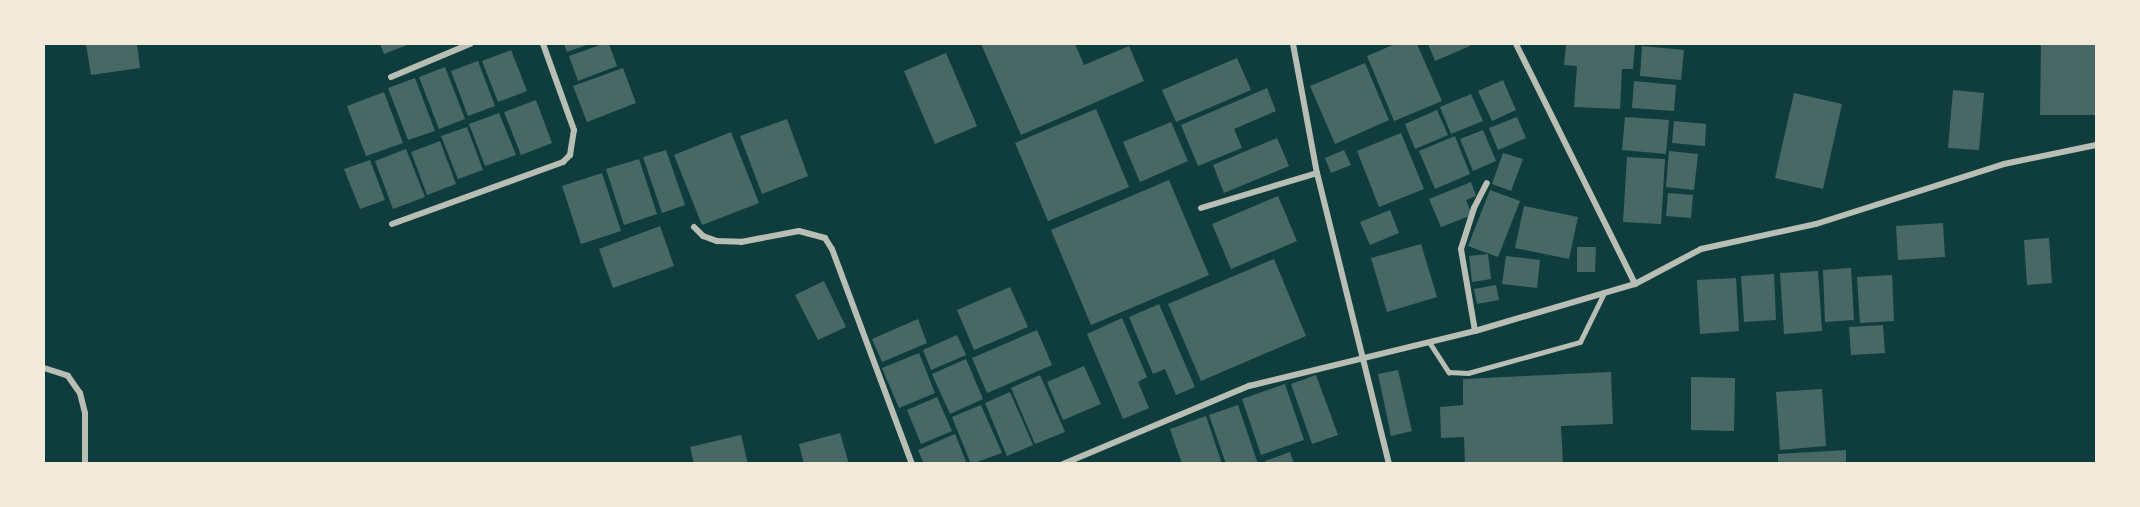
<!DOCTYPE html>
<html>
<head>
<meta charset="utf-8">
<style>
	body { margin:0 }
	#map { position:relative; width:2140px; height:507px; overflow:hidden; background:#0f3d3e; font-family:"Fira Sans Condensed",sans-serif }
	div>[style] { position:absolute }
	.building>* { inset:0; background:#486865 }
	.service>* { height:4.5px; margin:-2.25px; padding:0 2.25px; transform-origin:2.25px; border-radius:2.25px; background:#b8beb3 }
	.minor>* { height:6px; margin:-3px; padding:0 3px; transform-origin:3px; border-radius:3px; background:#b8beb3 }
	span { translate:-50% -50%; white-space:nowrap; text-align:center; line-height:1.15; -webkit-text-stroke:4.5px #f1e9da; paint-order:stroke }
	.frame { position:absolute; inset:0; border:45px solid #f1e9da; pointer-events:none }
</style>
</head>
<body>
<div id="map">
	<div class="building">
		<i style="clip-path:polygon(86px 44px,137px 44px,140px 68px,91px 75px)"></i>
		<i style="clip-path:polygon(380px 44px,410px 44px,384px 54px)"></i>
		<i style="clip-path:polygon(564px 44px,589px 44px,567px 52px)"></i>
		<i style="clip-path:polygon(603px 44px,609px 44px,617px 66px,578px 81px,569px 56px)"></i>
		<i style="clip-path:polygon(981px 44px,1075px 44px,1084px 65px,1129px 46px,1144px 81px,1021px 135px)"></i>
		<i style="clip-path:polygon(1395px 44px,1417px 44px,1442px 101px,1394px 121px,1367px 56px)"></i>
		<i style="clip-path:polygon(1428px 44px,1470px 44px,1470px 46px,1435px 61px)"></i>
		<i style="clip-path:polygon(1566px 44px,1635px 44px,1633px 69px,1622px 69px,1620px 109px,1574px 107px,1577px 66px,1564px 65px)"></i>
		<i style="clip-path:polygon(2041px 44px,2096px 44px,2096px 115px,2040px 115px)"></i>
		<i style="clip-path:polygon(1642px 46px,1684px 50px,1681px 80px,1640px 76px)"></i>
		<i style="clip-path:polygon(511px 50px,527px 91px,498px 102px,482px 61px)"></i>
		<i style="clip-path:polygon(946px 53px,977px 126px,935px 144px,904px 71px)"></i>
		<i style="clip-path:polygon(1237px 58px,1251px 90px,1176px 122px,1162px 90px)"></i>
		<i style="clip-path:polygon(478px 61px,495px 106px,468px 116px,451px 71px)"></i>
		<i style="clip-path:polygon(1365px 63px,1389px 120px,1335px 144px,1310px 86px)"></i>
		<i style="clip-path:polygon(445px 67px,465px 119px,439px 129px,419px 77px)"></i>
		<i style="clip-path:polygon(623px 68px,636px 103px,587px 122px,573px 86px)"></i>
		<i style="clip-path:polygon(415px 78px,435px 131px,408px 140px,388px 88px)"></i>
		<i style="clip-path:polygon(1503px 80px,1516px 110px,1492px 121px,1478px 91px)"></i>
		<i style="clip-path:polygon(1634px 81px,1676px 85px,1674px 111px,1632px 108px)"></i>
		<i style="clip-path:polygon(1267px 88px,1276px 111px,1234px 129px,1242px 148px,1198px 166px,1181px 125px)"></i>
		<i style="clip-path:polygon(1953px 90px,1984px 93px,1979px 150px,1948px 148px)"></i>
		<i style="clip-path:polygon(384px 92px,403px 143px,366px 156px,347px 106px)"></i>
		<i style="clip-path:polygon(1794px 93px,1842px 104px,1823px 189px,1775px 178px)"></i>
		<i style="clip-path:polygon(1471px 94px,1483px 121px,1451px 134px,1440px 107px)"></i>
		<i style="clip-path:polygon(536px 100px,552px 143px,521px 155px,504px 112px)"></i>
		<i style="clip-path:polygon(1096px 109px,1129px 187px,1048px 221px,1015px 143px)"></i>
		<i style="clip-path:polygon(1437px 110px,1448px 135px,1415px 149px,1405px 124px)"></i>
		<i style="clip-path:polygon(499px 113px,516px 155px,485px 166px,469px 124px)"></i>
		<i style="clip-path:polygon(1517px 117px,1526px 138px,1498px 150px,1489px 128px)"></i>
		<i style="clip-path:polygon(1625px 117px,1669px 120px,1666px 154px,1622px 150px)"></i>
		<i style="clip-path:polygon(787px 119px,808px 176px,762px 194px,740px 136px)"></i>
		<i style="clip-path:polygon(1674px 121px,1706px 124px,1705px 146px,1672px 143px)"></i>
		<i style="clip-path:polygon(1171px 122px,1188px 161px,1140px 182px,1123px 142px)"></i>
		<i style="clip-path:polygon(467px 127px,483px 170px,458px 179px,441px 136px)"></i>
		<i style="clip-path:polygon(1483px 130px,1496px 161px,1473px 171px,1460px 139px)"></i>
		<i style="clip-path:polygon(731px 132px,759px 203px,702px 225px,674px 155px)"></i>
		<i style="clip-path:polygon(1401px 133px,1424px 189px,1379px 207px,1357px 151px)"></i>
		<i style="clip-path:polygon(1455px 136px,1470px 174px,1435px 189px,1419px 151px)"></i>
		<i style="clip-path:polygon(1277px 138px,1289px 166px,1224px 193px,1213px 165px)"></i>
		<i style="clip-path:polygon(440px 141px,456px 184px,427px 195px,411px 152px)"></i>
		<i style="clip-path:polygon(406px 149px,425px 197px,393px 209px,375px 161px)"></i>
		<i style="clip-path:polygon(666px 150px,685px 205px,662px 213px,643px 157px)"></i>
		<i style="clip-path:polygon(1344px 150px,1351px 165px,1331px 173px,1325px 158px)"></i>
		<i style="clip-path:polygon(1669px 151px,1698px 154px,1694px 190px,1666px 187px)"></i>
		<i style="clip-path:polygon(1503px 153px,1523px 159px,1511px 191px,1492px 184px)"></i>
		<i style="clip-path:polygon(1627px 157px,1665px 159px,1661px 224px,1623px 222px)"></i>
		<i style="clip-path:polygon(639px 159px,657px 214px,624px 225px,606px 169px)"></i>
		<i style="clip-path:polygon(370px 160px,385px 200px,360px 209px,344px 169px)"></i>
		<i style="clip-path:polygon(602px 173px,621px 231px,581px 244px,562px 186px)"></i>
		<i style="clip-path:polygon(1169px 180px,1209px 275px,1091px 325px,1051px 230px)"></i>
		<i style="clip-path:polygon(1471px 182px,1476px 196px,1466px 200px,1472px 215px,1441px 227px,1429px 199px)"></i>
		<i style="clip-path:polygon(1490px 190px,1520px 201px,1498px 257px,1468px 246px)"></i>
		<i style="clip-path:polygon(1668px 193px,1693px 195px,1691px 218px,1666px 216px)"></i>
		<i style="clip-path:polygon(1278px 196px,1297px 241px,1231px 269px,1212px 224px)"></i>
		<i style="clip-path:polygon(1524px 206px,1578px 217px,1569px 259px,1515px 248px)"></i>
		<i style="clip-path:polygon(1390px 210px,1399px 233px,1370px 245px,1360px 222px)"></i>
		<i style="clip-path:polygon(1943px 223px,1945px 257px,1898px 260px,1896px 226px)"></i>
		<i style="clip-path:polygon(660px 226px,674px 266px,613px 288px,599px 249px)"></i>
		<i style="clip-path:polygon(2049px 238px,2052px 283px,2027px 285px,2024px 240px)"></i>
		<i style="clip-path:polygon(1421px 244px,1437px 297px,1387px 312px,1371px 258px)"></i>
		<i style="clip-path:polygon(1577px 247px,1596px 247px,1595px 272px,1577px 272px)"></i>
		<i style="clip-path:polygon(1488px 254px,1491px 279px,1472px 282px,1469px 256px)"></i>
		<i style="clip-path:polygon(1506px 256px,1540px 260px,1537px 288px,1502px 284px)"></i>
		<i style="clip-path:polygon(1274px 259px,1306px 336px,1201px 381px,1168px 304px)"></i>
		<i style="clip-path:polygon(1851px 268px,1854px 320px,1825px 322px,1823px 270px)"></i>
		<i style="clip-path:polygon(1818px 271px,1822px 331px,1784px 334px,1780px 273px)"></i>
		<i style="clip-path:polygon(1774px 274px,1776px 320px,1744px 322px,1741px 276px)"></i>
		<i style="clip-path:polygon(1892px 275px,1894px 321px,1860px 323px,1857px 277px)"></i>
		<i style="clip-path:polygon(1736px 278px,1739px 331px,1700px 334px,1697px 280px)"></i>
		<i style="clip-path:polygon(824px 281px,846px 327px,818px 340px,795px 295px)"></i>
		<i style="clip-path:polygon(1496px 285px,1499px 300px,1477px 304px,1474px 289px)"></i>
		<i style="clip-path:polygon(1010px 287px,1028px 327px,974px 350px,957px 310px)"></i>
		<i style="clip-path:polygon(1159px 304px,1195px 387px,1176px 395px,1165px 369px,1153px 374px,1129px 317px)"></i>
		<i style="clip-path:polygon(1122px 318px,1147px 377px,1138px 382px,1149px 408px,1123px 419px,1087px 334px)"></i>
		<i style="clip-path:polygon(918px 319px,927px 343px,882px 362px,872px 339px)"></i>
		<i style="clip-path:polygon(1883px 325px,1885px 353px,1851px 355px,1849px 327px)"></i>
		<i style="clip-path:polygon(1037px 330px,1052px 365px,987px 393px,972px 358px)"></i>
		<i style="clip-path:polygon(957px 335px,966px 355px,931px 370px,923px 350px)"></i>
		<i style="clip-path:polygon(919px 353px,935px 393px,899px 408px,882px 368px)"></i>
		<i style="clip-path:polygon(966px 359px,983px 399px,950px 414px,932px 374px)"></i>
		<i style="clip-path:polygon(1084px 366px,1101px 404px,1063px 420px,1047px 382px)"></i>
		<i style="clip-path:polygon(1398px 370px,1412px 431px,1391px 436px,1378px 374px)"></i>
		<i style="clip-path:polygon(1611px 372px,1613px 424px,1561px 426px,1563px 464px,1465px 464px,1464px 437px,1441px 438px,1440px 407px,1463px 405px,1463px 379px)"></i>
		<i style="clip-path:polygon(1040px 375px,1065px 432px,1035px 444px,1011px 388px)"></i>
		<i style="clip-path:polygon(1316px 375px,1338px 435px,1312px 444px,1291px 384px)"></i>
		<i style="clip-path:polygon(1691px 377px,1735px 378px,1734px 431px,1691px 430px)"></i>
		<i style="clip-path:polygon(1285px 384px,1304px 440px,1261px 455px,1242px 399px)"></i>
		<i style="clip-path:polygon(1822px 389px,1826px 446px,1780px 450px,1776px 392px)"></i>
		<i style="clip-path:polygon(1010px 392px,1033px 445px,1007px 456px,985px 403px)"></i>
		<i style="clip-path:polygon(937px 397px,952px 431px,921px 444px,907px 410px)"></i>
		<i style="clip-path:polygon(981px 405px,1002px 453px,971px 464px,952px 417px)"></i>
		<i style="clip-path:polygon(1238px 405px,1258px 464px,1226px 464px,1209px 415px)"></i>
		<i style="clip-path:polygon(1206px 416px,1222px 464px,1182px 464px,1170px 429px)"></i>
		<i style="clip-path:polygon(840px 433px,849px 464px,804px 464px,799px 444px)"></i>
		<i style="clip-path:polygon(955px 434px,967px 464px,924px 464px,918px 450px)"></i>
		<i style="clip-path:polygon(741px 435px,748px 464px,694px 464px,690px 447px)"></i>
		<i style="clip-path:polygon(1846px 450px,1846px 464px,1778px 464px,1778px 454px)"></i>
		<i style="clip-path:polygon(1290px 452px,1294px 464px,1266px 464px,1265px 461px)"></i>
	</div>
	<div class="service">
		<i style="left:1430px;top:343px;width:35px;rotate:57deg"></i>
		<i style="left:1449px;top:372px;width:19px;rotate:3deg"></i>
		<i style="left:1468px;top:373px;width:116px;rotate:-15.5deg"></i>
		<i style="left:1580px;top:342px;width:55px;rotate:-63.9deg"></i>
	</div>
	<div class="minor">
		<i style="left:1293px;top:44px;width:131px;rotate:79.5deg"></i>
		<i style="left:1317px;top:173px;width:300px;rotate:76.1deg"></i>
		<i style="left:1516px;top:44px;width:268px;rotate:63.6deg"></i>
		<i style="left:391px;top:77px;width:86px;rotate:-22.7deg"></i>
		<i style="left:1201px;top:208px;width:121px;rotate:-16.8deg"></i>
		<i style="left:392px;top:224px;width:182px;rotate:-19.9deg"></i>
		<i style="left:563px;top:162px;width:10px;rotate:-45deg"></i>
		<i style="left:570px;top:155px;width:25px;rotate:-81deg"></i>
		<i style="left:574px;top:130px;width:91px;rotate:-109.8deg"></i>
		<i style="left:694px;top:227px;width:13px;rotate:45deg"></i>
		<i style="left:703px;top:236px;width:15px;rotate:20deg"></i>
		<i style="left:717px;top:241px;width:24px;rotate:2deg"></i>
		<i style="left:741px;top:242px;width:59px;rotate:-10.7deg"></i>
		<i style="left:799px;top:231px;width:27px;rotate:15deg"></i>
		<i style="left:825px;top:238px;width:13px;rotate:58deg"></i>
		<i style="left:832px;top:249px;width:229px;rotate:69.6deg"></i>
		<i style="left:1475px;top:331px;width:83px;rotate:-99.7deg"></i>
		<i style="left:1461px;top:249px;width:43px;rotate:-72.4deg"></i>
		<i style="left:1474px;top:208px;width:28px;rotate:-63deg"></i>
		<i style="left:44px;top:368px;width:25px;rotate:18deg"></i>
		<i style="left:68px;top:376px;width:21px;rotate:55deg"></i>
		<i style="left:80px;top:393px;width:21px;rotate:76deg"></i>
		<i style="left:85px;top:413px;width:51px;rotate:90deg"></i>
		<i style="left:1063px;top:464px;width:202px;rotate:-22.8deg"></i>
		<i style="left:1249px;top:386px;width:233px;rotate:-13.7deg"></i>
		<i style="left:1475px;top:331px;width:167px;rotate:-16.4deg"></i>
		<i style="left:1635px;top:284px;width:75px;rotate:-27.9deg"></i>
		<i style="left:1701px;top:249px;width:118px;rotate:-12.3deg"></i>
		<i style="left:1816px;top:224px;width:197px;rotate:-17.7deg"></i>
		<i style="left:2004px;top:164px;width:94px;rotate:-11.7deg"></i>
	</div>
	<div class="frame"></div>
</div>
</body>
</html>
